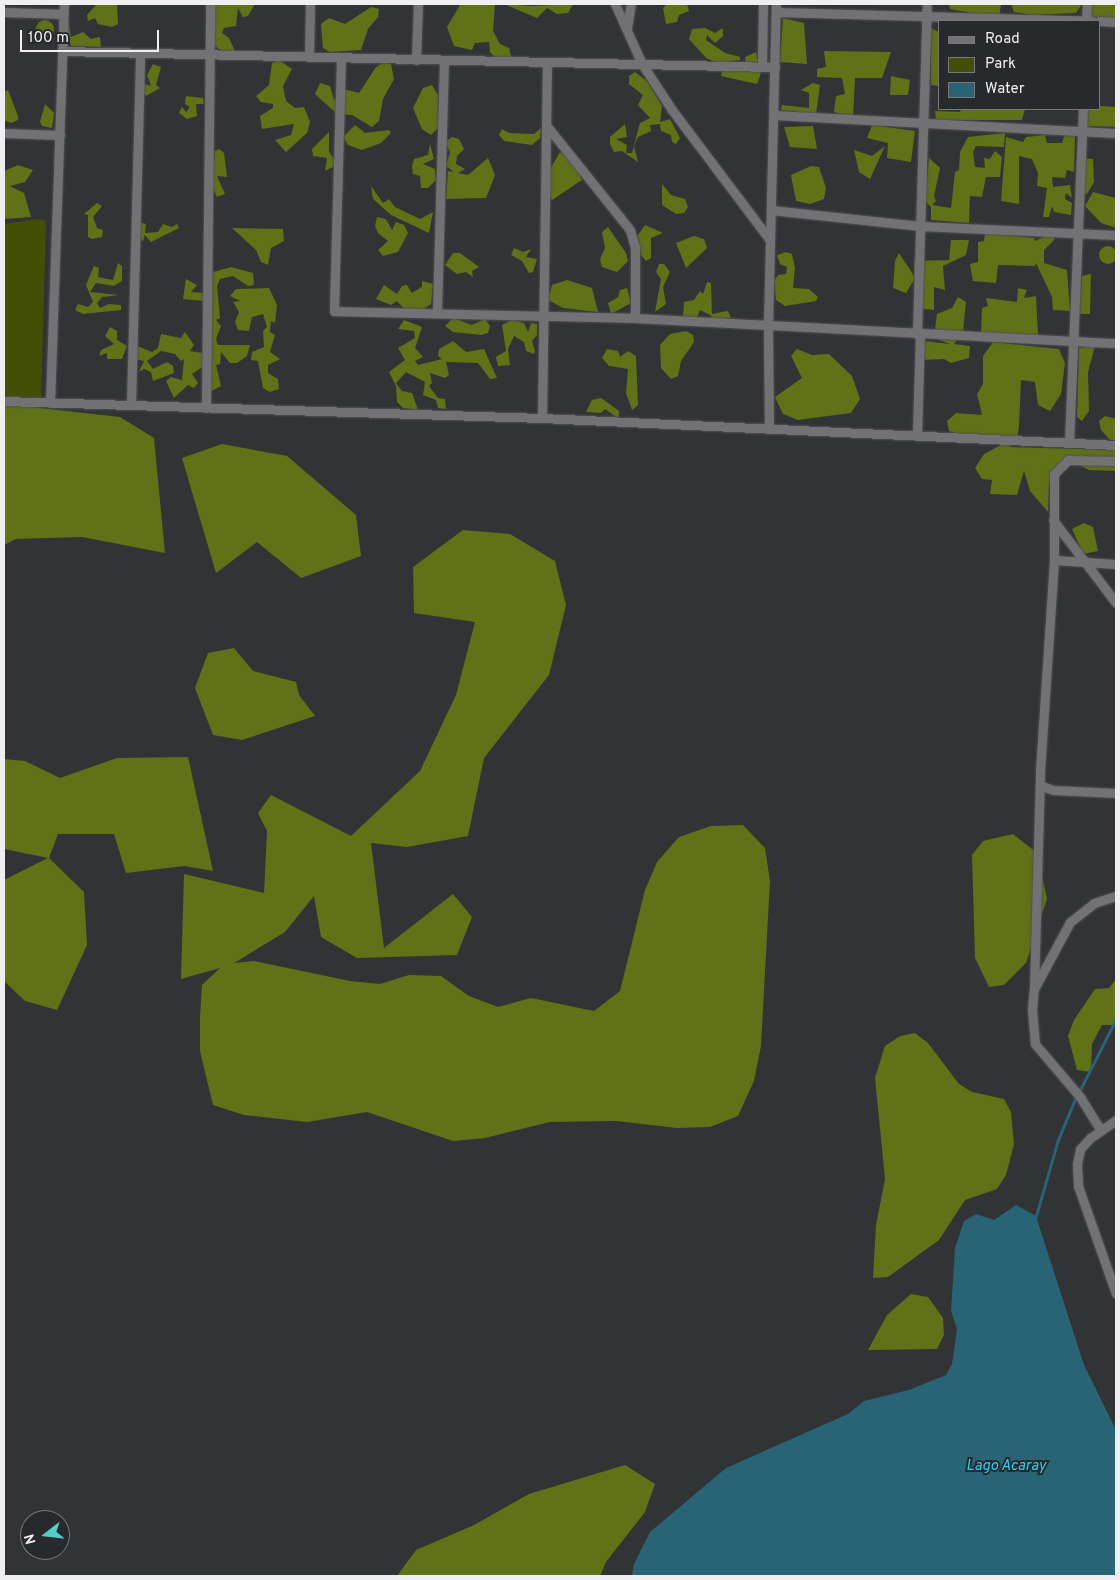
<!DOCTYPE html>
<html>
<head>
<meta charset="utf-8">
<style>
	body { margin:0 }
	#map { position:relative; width:1120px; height:1580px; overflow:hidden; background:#323335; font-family:Overpass,sans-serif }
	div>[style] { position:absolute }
	.green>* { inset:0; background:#424f04 }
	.forest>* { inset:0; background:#607118 }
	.round { border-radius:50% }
	.water>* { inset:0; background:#296476 }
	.stream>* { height:2.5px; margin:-1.25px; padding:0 1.25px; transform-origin:1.25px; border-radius:1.25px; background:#296476 }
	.roads { filter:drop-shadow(0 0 1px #515154) drop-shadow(0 0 1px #515154) }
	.minor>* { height:9px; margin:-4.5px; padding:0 4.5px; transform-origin:4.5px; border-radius:4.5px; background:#727275 }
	span { translate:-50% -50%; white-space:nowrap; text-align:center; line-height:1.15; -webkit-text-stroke:4px #28292b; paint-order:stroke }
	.water-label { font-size:15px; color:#24d2fe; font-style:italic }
	.frame { position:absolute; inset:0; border:5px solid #efeff1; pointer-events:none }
	.legend { position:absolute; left:938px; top:20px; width:162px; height:90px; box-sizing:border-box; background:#28292b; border:1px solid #78787a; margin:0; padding:6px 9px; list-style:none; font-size:15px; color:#efeff1 }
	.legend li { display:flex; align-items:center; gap:10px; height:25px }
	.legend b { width:25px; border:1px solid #78787a }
	.north { position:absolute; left:20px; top:1510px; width:50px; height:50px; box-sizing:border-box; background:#28292b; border:1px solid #78787a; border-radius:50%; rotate:254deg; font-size:14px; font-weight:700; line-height:20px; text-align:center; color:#efeff1 }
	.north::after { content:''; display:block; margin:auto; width:18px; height:22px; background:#53cdcb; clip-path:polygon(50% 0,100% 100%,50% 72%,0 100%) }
	.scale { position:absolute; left:20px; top:30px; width:139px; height:22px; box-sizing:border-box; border:2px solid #efeff1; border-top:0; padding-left:6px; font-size:15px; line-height:18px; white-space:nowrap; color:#efeff1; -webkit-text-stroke:4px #28292b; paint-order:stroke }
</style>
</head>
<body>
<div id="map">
	<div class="green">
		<i style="clip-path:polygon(38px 219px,46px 221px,41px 398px,4px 397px,4px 224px)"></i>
	</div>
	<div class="forest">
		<i style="clip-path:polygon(117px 4px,118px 24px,112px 27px,98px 24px,95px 18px,88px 21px,87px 15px,96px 5px)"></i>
		<i style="clip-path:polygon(214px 4px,255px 4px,248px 16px,243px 17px,238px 8px,236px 26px,224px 28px,222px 33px,229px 38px,235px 51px,225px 55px,212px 43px)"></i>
		<i style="clip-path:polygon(495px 4px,493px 31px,500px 44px,509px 48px,511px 57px,499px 62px,490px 52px,489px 42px,475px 43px,472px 50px,454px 46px,447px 27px,460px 5px)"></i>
		<i style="clip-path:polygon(504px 4px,530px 6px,573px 4px,568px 13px,557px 14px,547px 8px,537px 18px)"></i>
		<i style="clip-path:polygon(667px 4px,687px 4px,689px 11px,679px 15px,677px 22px,666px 24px,663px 8px)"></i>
		<i style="clip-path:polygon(949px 4px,1001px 4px,999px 18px,950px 9px)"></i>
		<i style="clip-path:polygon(1011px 4px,1082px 4px,1076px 13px,1032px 15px,1014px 12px)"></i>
		<i style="clip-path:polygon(1091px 4px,1116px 4px,1116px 18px,1091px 17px)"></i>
		<i style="clip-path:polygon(371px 7px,379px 9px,378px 17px,368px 29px,361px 50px,330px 52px,323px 48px,321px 24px,329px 18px,345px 24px)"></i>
		<i style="clip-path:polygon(783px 18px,804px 23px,807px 64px,780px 62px)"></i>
		<i class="round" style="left:36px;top:20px;width:18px;height:18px"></i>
		<i style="clip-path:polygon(65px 23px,69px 24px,71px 37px,83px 32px,91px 39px,100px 37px,101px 47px,71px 46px)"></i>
		<i style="clip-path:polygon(705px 28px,715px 33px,723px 28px,723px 36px,715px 43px,707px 35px,706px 40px,725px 53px,740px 57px,740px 60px,717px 63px,706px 58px,689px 39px,692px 29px)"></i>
		<i style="clip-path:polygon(931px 28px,939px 32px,939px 86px,931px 85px)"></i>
		<i style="clip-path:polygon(824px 51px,891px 52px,882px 78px,855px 78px,853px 118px,834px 112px,836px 96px,845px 94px,842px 78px,817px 77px,817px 69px,826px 67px)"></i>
		<i style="clip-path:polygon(756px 52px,761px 73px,757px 84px,721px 76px,722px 71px,747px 70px,745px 57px)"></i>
		<i style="clip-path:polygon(279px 60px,292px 69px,283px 86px,286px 101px,295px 108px,304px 107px,310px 122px,307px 133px,286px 152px,275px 140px,291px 135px,294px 124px,262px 129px,260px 116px,273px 108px,273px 104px,261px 102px,256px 96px,269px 85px,272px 63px)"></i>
		<i style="clip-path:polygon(383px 63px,391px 64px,394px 79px,383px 99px,379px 121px,372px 127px,352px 115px,337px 114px,315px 94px,320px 83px,330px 86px,334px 100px,344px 89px,359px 93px,376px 67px)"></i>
		<i style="clip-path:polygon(153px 64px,161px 67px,156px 85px,160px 88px,146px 96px,141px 88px,146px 84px,151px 86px,147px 75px)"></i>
		<i style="clip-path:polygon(635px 72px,647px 81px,662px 106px,660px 122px,670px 119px,680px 138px,676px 144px,672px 142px,671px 135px,661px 131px,660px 124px,650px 125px,651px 131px,638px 137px,634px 146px,638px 162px,622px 151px,614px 152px,610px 144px,610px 137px,625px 124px,627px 137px,616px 139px,627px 145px,626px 153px,632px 153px,640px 123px,650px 118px,638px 105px,643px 95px,629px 84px,629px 76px)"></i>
		<i style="clip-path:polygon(891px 76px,910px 80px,908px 95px,890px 95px)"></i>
		<i style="clip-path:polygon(813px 83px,820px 85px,816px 114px,781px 110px,782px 105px,809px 108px,809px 93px,801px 90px)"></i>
		<i style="clip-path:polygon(432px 85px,438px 95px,438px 128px,431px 135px,422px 129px,413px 108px,423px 88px)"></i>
		<i style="clip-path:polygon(8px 90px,18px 116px,18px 120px,11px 123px,4px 120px,4px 92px)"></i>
		<i style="clip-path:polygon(186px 96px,203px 98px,204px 104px,196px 104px,197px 116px,187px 119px,179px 113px,182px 107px,186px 112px,190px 107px,185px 104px)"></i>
		<i style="clip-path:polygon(45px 104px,54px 113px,52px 128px,42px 126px,40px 122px)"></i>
		<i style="clip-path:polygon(1099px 106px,1116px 107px,1116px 127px,1087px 126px,1088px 109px)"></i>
		<i style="clip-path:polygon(961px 109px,1025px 109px,1022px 120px,936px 120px,935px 111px,960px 112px)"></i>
		<i style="clip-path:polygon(355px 125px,365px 133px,389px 130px,391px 133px,381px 143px,362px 150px,348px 145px,343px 137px)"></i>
		<i style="clip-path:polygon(872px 125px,915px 131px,911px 162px,887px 158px,888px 143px,867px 138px)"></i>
		<i style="clip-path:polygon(813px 126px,817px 149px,790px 147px,784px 127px)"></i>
		<i style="clip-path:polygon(541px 128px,540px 138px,532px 145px,504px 141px,499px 135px,502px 129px,509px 133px,534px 134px)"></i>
		<i style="clip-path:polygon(329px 132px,329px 152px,335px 160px,333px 167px,325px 171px,327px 158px,313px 156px,312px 149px)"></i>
		<i style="clip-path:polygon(1005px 133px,1004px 147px,976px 146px,973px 152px,975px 167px,985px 168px,984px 158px,990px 159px,995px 151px,1002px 157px,1000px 177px,986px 177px,982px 197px,970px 196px,969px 223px,931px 220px,931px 207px,925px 201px,929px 158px,940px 168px,934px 196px,936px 201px,932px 205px,951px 208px,955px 172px,959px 170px,960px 152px,968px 137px)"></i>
		<i style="clip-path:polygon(1065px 134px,1075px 136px,1074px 172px,1067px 170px,1065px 178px,1052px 177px,1053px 187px,1070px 185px,1072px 198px,1066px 193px,1065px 199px,1072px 203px,1071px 215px,1054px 212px,1052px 206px,1049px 217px,1043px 217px,1047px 188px,1037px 186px,1038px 173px,1032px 159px,1019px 156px,1019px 204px,1001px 201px,1006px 137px,1023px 142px,1026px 137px,1045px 135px,1047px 143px,1062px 143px)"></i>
		<i style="clip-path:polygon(452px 137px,459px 139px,464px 149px,457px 156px,456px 164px,465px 169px,458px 173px,468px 175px,488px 158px,495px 175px,486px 198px,446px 199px,448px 171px,454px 172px,446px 166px,450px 152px,445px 142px)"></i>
		<i style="clip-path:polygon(430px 144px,434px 159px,423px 164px,435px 169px,436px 180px,428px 188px,421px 188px,420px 176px,413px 174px,412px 166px,414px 159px,428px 155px)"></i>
		<i style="clip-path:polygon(885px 146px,870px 179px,859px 172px,854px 150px,872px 156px)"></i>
		<i style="clip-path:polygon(219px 149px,224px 153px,227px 177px,217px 176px,225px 194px,217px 197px,212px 186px,215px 151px)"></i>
		<i style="clip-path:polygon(560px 152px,575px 162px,582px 180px,552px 200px,546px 194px,549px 171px)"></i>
		<i style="clip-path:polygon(1077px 158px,1093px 159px,1094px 182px,1087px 194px,1075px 191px)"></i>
		<i style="clip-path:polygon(18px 165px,33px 170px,25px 182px,10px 186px,24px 193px,31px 217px,4px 219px,4px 171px)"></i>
		<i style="clip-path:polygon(811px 166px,819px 167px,826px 188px,824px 199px,810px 204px,796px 201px,791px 175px)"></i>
		<i style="clip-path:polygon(662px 184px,671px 195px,685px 199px,688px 207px,684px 213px,676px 214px,662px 205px)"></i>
		<i style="clip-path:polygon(371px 186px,383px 203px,389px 199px,395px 207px,420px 219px,433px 212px,429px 233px,391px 215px,373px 199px)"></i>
		<i style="clip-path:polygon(1093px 192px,1116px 198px,1116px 228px,1101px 223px,1085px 206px)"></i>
		<i style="clip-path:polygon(97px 203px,102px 206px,93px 217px,97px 228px,103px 230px,102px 237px,92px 239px,88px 237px,88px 215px,84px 214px)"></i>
		<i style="clip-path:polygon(377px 217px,386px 219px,392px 230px,396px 222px,404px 225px,408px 233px,398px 252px,383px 256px,378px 250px,388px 241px,378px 233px,375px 226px)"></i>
		<i style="clip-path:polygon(138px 222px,146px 224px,145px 233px,158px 232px,163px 224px,172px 227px,177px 224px,179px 228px,151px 242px,145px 235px,143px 241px,138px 239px)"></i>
		<i style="clip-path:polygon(645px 225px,663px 233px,651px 238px,651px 258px,646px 261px,641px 255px,638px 235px)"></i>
		<i style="clip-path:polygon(608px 227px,626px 253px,628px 261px,617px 272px,602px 267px,600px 259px,605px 248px,602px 232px)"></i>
		<i style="clip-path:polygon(232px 228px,283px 229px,284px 241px,271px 248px,268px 265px,261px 262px,256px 250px)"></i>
		<i style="clip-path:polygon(985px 233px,1034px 238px,1035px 241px,1050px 234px,1055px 239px,1044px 250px,1044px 263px,1067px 270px,1070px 311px,1053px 310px,1052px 297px,1036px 263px,1035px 266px,998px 265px,996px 283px,973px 281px,970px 264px,978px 262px,978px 242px,984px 241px)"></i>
		<i style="clip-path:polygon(694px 236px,704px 239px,707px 248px,686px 268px,676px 243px)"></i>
		<i style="clip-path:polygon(951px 240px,969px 240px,966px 255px,943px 266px,945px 290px,934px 287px,934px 310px,924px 309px,914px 294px,915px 278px,906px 293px,893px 288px,895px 261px,899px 253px,914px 276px,914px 261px,949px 260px)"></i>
		<i class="round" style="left:1099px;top:246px;width:18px;height:18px"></i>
		<i style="clip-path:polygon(514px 248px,523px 252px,531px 249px,526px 257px,537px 259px,533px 272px,529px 273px,522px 261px,511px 255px)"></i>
		<i style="clip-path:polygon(786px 252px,792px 254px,795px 268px,793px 288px,809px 289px,818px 297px,816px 301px,785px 306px,776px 300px,774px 281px,778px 275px,786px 274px,787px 267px,780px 264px,777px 255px)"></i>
		<i style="clip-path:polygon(453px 253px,460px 253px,479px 267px,472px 271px,473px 277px,466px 272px,457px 274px,445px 265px)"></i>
		<i style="clip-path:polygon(118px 263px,122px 266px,122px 281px,114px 286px,96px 283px,90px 292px,119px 295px,102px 297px,97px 303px,100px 308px,109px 304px,121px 305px,121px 310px,83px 314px,75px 310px,78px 304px,88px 307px,93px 302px,86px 285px,94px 266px,99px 268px,98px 277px,113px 280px)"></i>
		<i style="clip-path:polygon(659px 264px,664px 264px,670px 272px,663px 287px,666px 304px,655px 312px,661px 279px,656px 272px)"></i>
		<i style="clip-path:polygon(231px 267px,253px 273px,254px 285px,248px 286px,233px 276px,220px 279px,217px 286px,220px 318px,216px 320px,221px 326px,216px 339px,218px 345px,250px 345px,247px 356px,237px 363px,230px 363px,221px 352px,220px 364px,216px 365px,221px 386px,210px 392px,210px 273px)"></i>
		<i style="clip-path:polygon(1091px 274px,1090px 314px,1079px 314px,1082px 276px)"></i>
		<i style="clip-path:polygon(186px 279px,197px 285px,191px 292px,205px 293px,204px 301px,183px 299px)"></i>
		<i style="clip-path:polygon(567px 280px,592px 288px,598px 312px,563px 308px,548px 300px,552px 285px)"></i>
		<i style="clip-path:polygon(422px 281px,433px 284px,431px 304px,421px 311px,405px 310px,397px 301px,391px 305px,376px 299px,384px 285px,397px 294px,402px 286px,407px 285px,412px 293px,422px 287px)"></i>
		<i style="clip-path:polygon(707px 282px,711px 283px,712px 314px,728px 311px,731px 318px,709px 319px,712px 316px,700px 310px,695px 323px,683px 317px,684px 302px,694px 300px,700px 291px,703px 294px)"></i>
		<i style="clip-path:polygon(269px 288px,277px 305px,275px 323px,271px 321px,270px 332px,275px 335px,270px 352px,280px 359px,268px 365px,268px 373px,278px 379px,279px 389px,270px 392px,263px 388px,258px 361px,251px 360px,252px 352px,264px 347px,263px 331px,267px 327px,263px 314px,252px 317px,249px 331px,238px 330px,235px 322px,239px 312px,233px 302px,240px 301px,230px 296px,236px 289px)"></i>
		<i style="clip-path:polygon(627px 288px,631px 303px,611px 314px,608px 303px,618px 297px,620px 290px)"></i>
		<i style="clip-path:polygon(1018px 288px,1027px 290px,1024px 298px,1036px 296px,1038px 335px,981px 335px,982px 308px,988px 306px,986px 298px,1017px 302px)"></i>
		<i style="clip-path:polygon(958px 297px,966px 302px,963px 332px,954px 344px,970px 346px,969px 358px,951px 363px,944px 359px,922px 360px,924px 341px,950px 344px,934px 338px,937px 314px,952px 308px)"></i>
		<i style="clip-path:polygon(453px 318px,472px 325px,485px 319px,490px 326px,488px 333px,481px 335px,453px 332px,445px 326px)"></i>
		<i style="clip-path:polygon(404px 320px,422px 327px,415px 348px,423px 357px,415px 361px,418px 365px,442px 359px,438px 356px,439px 349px,453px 341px,466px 352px,484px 349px,497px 378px,490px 379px,478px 363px,446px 362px,449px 375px,445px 378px,430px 373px,432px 383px,429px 386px,438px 398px,445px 399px,446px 409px,438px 408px,436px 400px,423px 395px,425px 382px,406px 372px,396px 383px,402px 391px,412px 393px,418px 410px,403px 408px,397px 402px,396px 386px,389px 372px,405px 360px,398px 348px,415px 338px,414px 331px,398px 329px)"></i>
		<i style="clip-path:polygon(512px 320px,524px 323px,528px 332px,531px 323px,537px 324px,537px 335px,532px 341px,535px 351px,534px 354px,526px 351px,524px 342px,514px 336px,508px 349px,510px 365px,498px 366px,496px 357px,506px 351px,502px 325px)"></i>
		<i style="clip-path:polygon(110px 327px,117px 331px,117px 340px,127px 346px,122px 359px,107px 359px,107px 353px,99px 356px,101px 350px,114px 344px,105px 336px)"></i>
		<i style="clip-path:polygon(686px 331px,693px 335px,694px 342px,681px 361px,678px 376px,671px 379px,661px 368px,660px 345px,670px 334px)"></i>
		<i style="clip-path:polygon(185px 332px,194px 345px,190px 351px,202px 353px,204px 366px,192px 374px,198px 383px,194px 388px,188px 385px,174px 398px,166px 381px,171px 377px,182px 380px,184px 359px,181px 361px,175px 354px,161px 351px,147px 361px,153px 369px,167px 362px,173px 366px,174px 373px,153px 381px,151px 372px,144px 369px,139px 372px,144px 361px,135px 359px,135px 345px,152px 352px,158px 348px,161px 334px,181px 338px)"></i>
		<i style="clip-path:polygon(993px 342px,1059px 349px,1065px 363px,1061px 394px,1050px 411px,1038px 405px,1035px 382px,1021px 380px,1019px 426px,1017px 441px,1009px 447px,1116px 450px,1116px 471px,1089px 470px,1068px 459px,1055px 469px,1049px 482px,1048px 512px,1030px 491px,1024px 471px,1017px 495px,990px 494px,992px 480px,982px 479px,975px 468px,984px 454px,1001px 445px,949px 431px,947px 421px,956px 413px,982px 415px,977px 394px,983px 384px,983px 356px)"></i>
		<i style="clip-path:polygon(1095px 346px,1088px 372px,1089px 411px,1082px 421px,1077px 417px,1079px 348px)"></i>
		<i style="clip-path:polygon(607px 349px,618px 351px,620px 357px,628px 351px,636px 356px,638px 405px,632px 410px,626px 393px,628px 369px,609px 366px,602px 358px)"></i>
		<i style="clip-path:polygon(797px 349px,812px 355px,829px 354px,852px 376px,860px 399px,851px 413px,798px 420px,783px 414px,775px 397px,802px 378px,791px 356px)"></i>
		<i style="clip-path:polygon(601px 398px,619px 411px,619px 419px,605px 409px,601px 413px,586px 412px,592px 400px)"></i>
		<i style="clip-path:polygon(4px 404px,120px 417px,154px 438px,165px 553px,82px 537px,16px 539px,4px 545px)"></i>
		<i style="clip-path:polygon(1105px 416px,1116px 419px,1116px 440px,1110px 440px,1101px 430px,1099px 421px)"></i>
		<i style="clip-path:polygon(222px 444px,287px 456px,356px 515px,361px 556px,301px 578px,257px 542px,216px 573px,182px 458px)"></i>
		<i style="clip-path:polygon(1084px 523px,1093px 527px,1098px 551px,1083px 554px,1072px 529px)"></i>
		<i style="clip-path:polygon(463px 530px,510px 534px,555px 561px,566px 605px,549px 675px,484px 758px,468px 836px,407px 847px,371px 843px,384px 948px,453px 894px,472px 917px,457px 955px,357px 958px,321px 937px,314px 896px,285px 932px,234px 963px,254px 961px,350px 981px,380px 984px,409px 975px,441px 976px,469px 996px,498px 1007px,531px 998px,594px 1011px,620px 991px,645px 890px,657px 862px,679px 837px,711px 826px,743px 825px,765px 848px,770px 881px,761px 1046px,754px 1081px,738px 1116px,710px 1127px,677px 1128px,616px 1121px,550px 1122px,485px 1138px,453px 1141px,367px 1112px,307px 1122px,244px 1115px,213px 1105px,200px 1051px,200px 1017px,202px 985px,220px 968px,181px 979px,184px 874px,264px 893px,267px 831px,258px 813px,271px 795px,351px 836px,420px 771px,456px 695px,475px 622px,414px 613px,413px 567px)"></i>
		<i style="clip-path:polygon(234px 648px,253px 671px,296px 682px,299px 695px,315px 716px,242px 740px,213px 735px,195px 688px,208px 653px)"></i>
		<i style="clip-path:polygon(188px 757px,213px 871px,184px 866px,126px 873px,114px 834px,58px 834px,49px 858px,84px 892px,87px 945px,57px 1010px,25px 1001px,4px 981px,4px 880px,48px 858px,4px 849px,4px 759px,25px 761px,60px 778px,117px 758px)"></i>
		<i style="clip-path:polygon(1013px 834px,1037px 853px,1047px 899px,1026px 963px,1004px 985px,989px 987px,975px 958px,972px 855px,983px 841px)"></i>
		<i style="clip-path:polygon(1116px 979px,1116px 1025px,1102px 1025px,1092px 1044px,1091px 1072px,1077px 1070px,1068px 1036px,1074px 1020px,1095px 989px,1109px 988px)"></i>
		<i style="clip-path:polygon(915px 1033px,928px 1043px,959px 1084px,972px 1092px,1004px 1099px,1011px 1112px,1014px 1144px,1006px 1175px,997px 1189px,965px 1200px,939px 1240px,888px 1277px,873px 1278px,876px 1225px,885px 1179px,875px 1078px,885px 1046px,900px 1036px)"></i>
		<i style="clip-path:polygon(911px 1294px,928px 1297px,943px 1318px,944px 1335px,937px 1349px,868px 1350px,887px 1315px)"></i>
		<i style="clip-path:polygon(625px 1465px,655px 1484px,645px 1512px,606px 1562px,600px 1576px,397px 1576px,416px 1550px,474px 1525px,529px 1494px)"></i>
	</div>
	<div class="water">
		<i style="clip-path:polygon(1016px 1205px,1036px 1216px,1084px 1365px,1116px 1430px,1116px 1576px,632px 1576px,634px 1564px,650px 1532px,726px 1468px,848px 1414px,864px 1401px,909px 1390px,946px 1375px,952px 1364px,957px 1329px,951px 1311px,955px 1248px,964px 1221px,976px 1214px,994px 1220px)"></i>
	</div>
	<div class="stream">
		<i style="left:1079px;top:1092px;width:82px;rotate:-63.1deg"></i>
		<i style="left:1036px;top:1216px;width:79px;rotate:-73.9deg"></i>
		<i style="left:1058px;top:1140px;width:47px;rotate:-67.3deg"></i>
	</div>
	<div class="roads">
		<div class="minor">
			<i style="left:615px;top:4px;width:66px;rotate:65.8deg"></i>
			<i style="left:642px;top:64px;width:55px;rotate:56.9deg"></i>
			<i style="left:672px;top:110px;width:163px;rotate:53deg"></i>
			<i style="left:4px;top:12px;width:59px;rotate:1.9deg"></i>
			<i style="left:776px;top:12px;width:316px;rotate:1.6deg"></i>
			<i style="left:1086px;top:21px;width:17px;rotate:-87deg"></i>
			<i style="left:1099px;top:21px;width:17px;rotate:3deg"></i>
			<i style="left:627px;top:28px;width:24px;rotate:-81deg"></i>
			<i style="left:62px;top:51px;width:713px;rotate:1.29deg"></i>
			<i style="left:309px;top:57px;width:53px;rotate:-88.9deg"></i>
			<i style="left:341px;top:58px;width:253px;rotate:91.6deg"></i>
			<i style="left:334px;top:311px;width:301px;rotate:1.3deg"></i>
			<i style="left:635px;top:318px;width:482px;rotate:3deg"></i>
			<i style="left:416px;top:60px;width:56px;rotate:-88deg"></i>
			<i style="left:762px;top:66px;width:62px;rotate:-89.1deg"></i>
			<i style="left:774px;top:115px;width:342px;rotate:3deg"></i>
			<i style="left:546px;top:125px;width:134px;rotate:51.3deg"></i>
			<i style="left:630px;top:230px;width:19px;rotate:74deg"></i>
			<i style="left:635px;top:248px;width:70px;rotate:90deg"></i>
			<i style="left:4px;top:133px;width:56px;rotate:2deg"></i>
			<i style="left:771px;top:210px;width:150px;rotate:6.1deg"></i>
			<i style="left:920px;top:226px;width:196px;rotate:2.6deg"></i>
			<i style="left:437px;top:311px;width:251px;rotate:-88.4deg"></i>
			<i style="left:917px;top:334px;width:330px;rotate:-88.3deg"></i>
			<i style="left:4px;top:401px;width:538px;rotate:1.81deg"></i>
			<i style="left:542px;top:418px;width:575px;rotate:2.69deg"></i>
			<i style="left:50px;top:403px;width:399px;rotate:-88deg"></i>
			<i style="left:131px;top:404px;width:351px;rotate:-88.5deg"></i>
			<i style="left:206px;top:408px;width:404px;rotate:-89.4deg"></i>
			<i style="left:542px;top:418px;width:355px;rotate:-89.2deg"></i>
			<i style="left:769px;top:428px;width:104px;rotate:-90.6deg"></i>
			<i style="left:768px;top:324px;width:320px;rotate:-88.6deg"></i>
			<i style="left:917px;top:434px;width:100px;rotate:-88.3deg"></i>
			<i style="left:1069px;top:443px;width:334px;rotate:-87.6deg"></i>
			<i style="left:1053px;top:520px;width:104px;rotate:52.8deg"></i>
			<i style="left:1054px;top:560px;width:62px;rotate:3.7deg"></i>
			<i style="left:1042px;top:786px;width:12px;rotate:20deg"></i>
			<i style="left:1053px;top:790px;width:63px;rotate:2.7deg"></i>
			<i style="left:1034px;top:989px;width:218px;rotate:-88.4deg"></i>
			<i style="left:1040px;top:771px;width:211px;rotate:-86.2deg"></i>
			<i style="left:1054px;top:560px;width:86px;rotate:-90deg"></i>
			<i style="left:1054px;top:474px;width:20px;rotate:-45deg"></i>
			<i style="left:1068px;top:460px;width:48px;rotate:1.2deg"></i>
			<i style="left:1116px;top:1120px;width:32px;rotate:145deg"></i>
			<i style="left:1090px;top:1138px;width:15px;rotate:132deg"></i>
			<i style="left:1080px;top:1149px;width:16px;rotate:101deg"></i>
			<i style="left:1077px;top:1165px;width:21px;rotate:87deg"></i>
			<i style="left:1078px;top:1186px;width:114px;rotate:70.6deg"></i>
			<i style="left:1100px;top:1129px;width:36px;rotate:-122deg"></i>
			<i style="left:1081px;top:1098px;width:71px;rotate:-130.4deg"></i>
			<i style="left:1035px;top:1044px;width:34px;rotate:-95deg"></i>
			<i style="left:1032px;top:1010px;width:21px;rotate:-85deg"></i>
			<i style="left:1034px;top:989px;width:76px;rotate:-61.8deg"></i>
			<i style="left:1070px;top:922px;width:31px;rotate:-38deg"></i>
			<i style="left:1094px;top:903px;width:23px;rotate:-18deg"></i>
		</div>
	</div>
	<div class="water-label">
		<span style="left:1006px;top:1467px">Lago Acaray</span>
	</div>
	<div class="frame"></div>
	<ul class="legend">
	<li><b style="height:6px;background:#727275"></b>Road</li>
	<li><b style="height:14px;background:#424f04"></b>Park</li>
	<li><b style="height:14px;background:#296476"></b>Water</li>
	</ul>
	<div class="north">N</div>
	<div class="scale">100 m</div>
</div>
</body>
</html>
